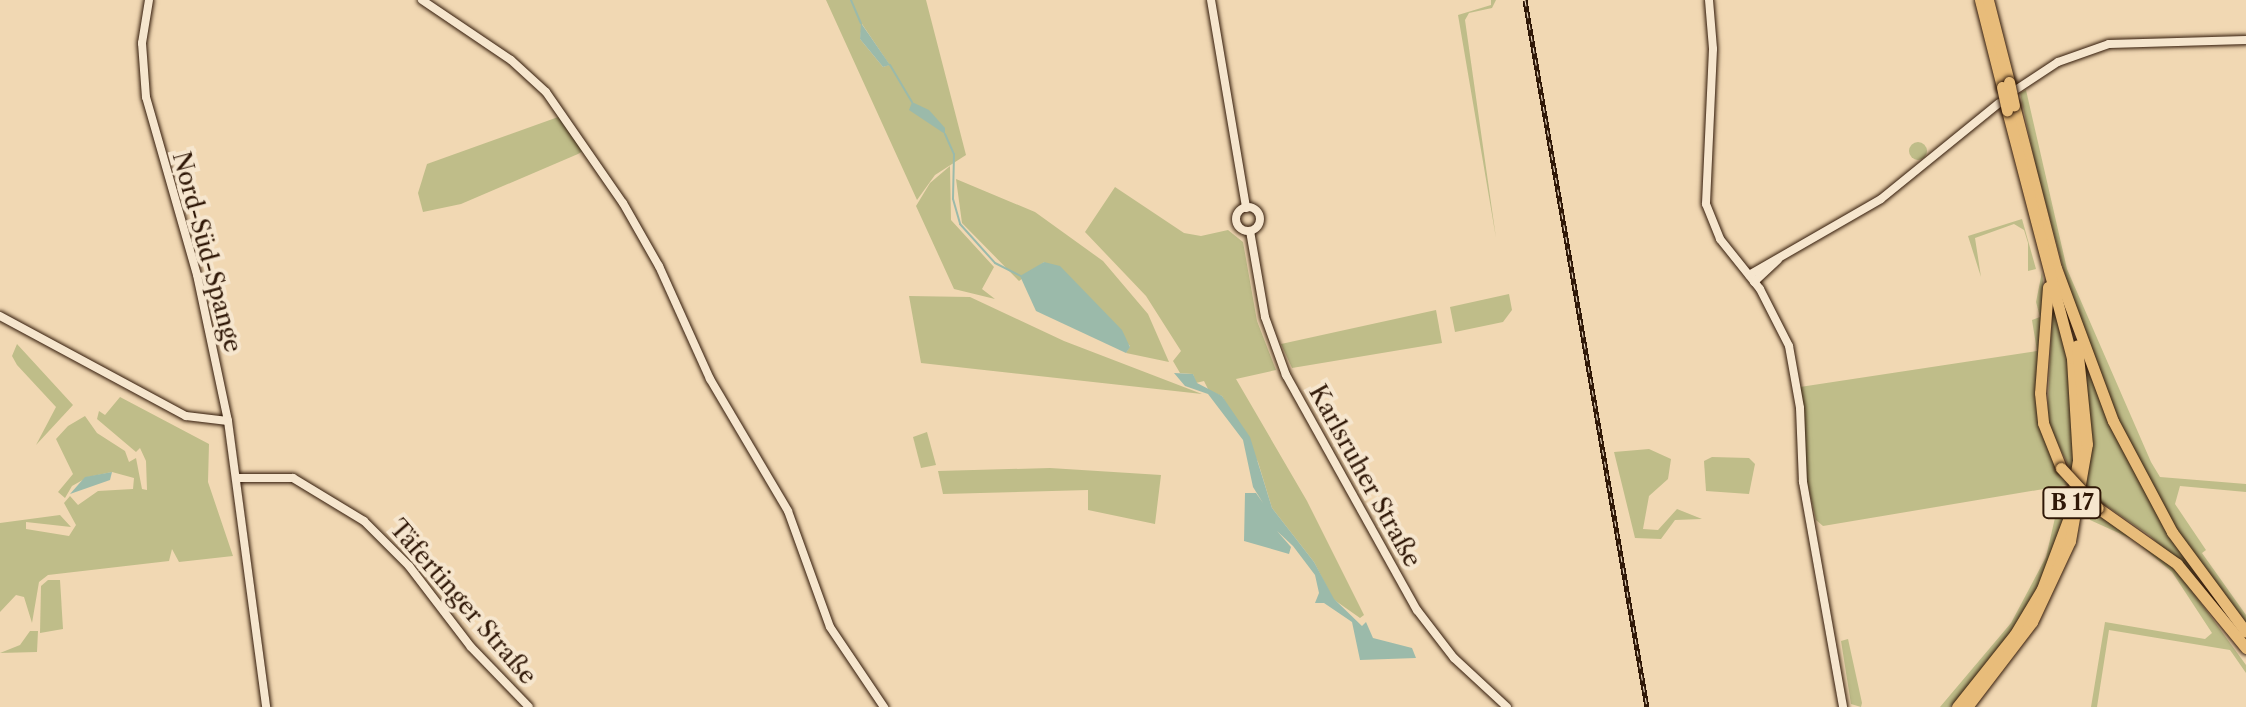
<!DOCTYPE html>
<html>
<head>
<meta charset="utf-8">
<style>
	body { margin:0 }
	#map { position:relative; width:2246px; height:707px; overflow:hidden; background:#f1d8b3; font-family:"Libre Caslon Text",serif }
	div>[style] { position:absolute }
	.green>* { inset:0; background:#bfbd89 }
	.round { border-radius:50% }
	.water>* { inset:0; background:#9bbaaa }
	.stream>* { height:2px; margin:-1px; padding:0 1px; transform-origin:1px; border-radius:1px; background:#9bbaaa }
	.roads { filter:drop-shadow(0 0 2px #301807) drop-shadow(0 0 2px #301807) }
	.secondary>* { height:8px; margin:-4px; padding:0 4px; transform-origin:4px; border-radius:4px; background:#f6e6ce }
	.secondary>.ring { margin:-4px; padding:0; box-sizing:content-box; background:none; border:8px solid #f6e6ce; border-radius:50% }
	.highway>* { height:11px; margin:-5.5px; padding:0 5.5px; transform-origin:5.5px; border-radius:5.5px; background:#e8bc7a }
	.rail>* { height:5px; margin-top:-2.5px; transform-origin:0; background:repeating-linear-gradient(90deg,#f6e6ce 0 6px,#301807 0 12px); box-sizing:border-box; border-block:2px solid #301807 }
	.bridges { filter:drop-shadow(0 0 2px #301807) drop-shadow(0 0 2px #301807) }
	.highway-bridge>* { height:11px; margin:-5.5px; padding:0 5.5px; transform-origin:5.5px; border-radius:5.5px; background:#e8bc7a }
	span { translate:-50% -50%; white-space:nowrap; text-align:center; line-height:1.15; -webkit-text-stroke:8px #f6e6ce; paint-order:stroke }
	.shield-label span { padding:2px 6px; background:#f6e6ce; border:2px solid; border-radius:6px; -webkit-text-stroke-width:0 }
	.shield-label { font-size:22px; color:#301807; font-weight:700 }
	.street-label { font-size:24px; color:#301807 }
</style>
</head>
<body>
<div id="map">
	<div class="green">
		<i style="clip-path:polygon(evenodd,826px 0,926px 0,966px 155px,935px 175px,917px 200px,826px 0,862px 24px,889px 64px,889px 65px,883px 67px,860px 39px,862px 24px)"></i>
		<i style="clip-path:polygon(1491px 0,1496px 0,1492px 8px,1469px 13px,1465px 20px,1496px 238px,1458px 15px,1491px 5px)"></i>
		<i style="clip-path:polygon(2026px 90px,2067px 269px,2151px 462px,2160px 477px,2246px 484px,2246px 492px,2180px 486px,2175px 504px,2206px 550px,2202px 553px,2246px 615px,2246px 628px,2177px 533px,2118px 424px,2078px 323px,2036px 167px,2020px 93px)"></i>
		<i style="clip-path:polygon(561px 116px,584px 150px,578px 154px,461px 204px,423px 212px,418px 193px,427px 164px)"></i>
		<i class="round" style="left:1909px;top:142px;width:18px;height:18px"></i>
		<i style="clip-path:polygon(950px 166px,951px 220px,994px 267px,982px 289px,995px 299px,954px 289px,916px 206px,930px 183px)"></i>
		<i style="clip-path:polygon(956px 179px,1035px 212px,1103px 261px,1148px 314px,1169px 362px,1126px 353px,1130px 346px,1044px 262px,1019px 281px,962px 223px)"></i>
		<i style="clip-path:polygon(1115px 187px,1184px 233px,1201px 236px,1228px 230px,1243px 242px,1257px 321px,1276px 370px,1236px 379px,1307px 501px,1364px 615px,1360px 618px,1333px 599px,1314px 562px,1272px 508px,1258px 462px,1222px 396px,1209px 391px,1204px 381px,1196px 383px,1193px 374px,1180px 373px,1173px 361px,1181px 351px,1146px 296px,1085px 232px)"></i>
		<i style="clip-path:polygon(2022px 219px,2036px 269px,2028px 271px,2028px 243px,2024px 230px,2014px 224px,1975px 238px,1981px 277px,1968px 236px)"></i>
		<i style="clip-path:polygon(2042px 272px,2045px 299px,2037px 385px,2067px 485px,1823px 526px,1816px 520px,1806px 477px,1800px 387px,2037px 351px,2032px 320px,2040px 317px,2036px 302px)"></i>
		<i style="clip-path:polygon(1509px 294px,1512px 310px,1503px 322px,1455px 332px,1450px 307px)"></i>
		<i style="clip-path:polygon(909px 296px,970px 297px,1064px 341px,1202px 394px,921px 363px)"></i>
		<i style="clip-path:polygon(2053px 299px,2070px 374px,2074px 476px,2047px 423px)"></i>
		<i style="clip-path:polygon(1436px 310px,1442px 343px,1292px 368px,1281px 344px)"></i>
		<i style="clip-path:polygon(17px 344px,73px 405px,36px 445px,56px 407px,17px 365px,12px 356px)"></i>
		<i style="clip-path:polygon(2084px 361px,2109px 421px,2199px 581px,2149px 535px,2086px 492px,2091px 431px)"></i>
		<i style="clip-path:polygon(120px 397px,209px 444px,208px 482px,233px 556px,179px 562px,172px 549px,169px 561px,48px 575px,39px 582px,32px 623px,24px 597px,16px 595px,0 612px,0 523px,60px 515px,71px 527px,26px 522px,26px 529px,69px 536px,76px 525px,64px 503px,70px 496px,78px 505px,98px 491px,133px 489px,134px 478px,112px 472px,88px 477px,72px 486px,65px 498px,58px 492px,73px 474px,56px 439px,68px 426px,85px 416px,97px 433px,125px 451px,129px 462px,136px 458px,142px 489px,147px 490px,146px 461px,140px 448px,136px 452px,97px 419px,99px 411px,105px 415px)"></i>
		<i style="clip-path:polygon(927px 432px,936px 465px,921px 468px,913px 437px)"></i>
		<i style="clip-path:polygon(1649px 449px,1671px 459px,1668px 479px,1649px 496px,1643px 529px,1658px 530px,1677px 509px,1702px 519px,1675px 520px,1661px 539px,1635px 538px,1614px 452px)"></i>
		<i style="clip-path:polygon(1712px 457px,1749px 458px,1755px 464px,1749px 494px,1706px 491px,1704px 461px)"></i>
		<i style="clip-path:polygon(1050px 468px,1161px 475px,1155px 524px,1088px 510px,1088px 490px,943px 494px,938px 471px)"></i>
		<i style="clip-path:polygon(2060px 496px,2069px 497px,2057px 546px,2024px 616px,1965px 692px,1950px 707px,1940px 707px,2011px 623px,2046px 557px)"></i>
		<i style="clip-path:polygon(2090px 510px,2158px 551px,2177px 570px,2246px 665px,2246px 673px,2230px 650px,2109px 630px,2097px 707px,2091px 707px,2105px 622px,2205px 639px,2212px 633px,2172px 572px,2134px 540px,2090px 520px)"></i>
		<i style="clip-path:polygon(48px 580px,60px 580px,63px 629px,40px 633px,41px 586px)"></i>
		<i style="clip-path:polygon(38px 631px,37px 652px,0 653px,20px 645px,30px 631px)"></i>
		<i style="clip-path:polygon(1848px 639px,1862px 703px,1861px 707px,1851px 704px,1841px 641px)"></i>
	</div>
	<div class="water">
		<i style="clip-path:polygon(861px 23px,890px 65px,883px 67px,860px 39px)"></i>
		<i style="clip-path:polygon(912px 102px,929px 110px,945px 128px,945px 134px,909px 110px)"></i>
		<i style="clip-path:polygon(1044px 262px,1060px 266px,1122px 330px,1130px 347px,1126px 353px,1036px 311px,1020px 276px)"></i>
		<i style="clip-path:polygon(1174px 373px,1193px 374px,1197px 383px,1222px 396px,1250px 437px,1272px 508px,1314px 562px,1334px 599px,1362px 626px,1366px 622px,1373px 638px,1412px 648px,1416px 658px,1360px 660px,1352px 622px,1324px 603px,1315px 603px,1319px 593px,1315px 575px,1293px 546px,1277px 531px,1291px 547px,1289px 554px,1244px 541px,1245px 493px,1256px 493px,1263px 503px,1253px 487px,1243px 440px,1208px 394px,1185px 386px)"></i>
		<i style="clip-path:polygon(112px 472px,110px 480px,70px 494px,85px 477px)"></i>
	</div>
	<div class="stream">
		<i style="left:851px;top:0;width:25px;rotate:67deg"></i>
		<i style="left:890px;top:65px;width:43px;rotate:59.3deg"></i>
		<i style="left:945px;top:134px;width:22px;rotate:66deg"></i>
		<i style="left:954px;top:154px;width:45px;rotate:91.3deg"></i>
		<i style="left:953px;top:199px;width:26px;rotate:74deg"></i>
		<i style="left:960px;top:224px;width:52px;rotate:48.1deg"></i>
		<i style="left:995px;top:263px;width:28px;rotate:27deg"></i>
	</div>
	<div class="roads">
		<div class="secondary">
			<i style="left:149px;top:0;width:44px;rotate:99.2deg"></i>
			<i style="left:142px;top:43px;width:54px;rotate:85.8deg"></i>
			<i style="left:146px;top:97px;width:185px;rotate:74deg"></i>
			<i style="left:197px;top:275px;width:149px;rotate:78deg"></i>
			<i style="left:228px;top:421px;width:289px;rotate:82.4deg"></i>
			<i style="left:422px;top:0;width:107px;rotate:34deg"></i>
			<i style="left:511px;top:60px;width:47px;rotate:42.4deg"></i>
			<i style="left:546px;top:92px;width:135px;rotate:55.3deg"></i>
			<i style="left:623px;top:203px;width:73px;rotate:60.3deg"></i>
			<i style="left:659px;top:266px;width:124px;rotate:65.7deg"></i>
			<i style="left:710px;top:379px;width:153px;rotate:59.4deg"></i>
			<i style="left:788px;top:511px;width:123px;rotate:70.1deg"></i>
			<i style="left:830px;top:627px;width:97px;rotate:56deg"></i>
			<i style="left:1211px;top:0;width:211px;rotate:80.4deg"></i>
			<i style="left:1709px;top:0;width:49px;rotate:85.3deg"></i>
			<i style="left:1713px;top:49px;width:155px;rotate:92.6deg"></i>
			<i style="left:1706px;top:204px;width:38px;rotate:68deg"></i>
			<i style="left:1720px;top:239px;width:64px;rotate:51.3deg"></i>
			<i style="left:1760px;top:289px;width:64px;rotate:63deg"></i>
			<i style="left:1789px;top:346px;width:63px;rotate:79.9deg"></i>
			<i style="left:1800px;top:408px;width:74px;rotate:87.7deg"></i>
			<i style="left:1803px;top:482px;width:229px;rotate:79.9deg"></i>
			<i style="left:2017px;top:89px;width:49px;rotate:-33.4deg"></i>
			<i style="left:2058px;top:62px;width:54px;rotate:-19.4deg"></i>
			<i style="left:2109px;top:44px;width:137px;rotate:-1.7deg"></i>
			<i class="ring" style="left:1236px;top:207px;width:16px;height:16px"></i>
			<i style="left:1250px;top:231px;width:87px;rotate:80.1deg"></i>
			<i style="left:1265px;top:317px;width:62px;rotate:70.1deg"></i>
			<i style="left:1286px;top:375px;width:269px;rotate:60.9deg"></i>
			<i style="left:1417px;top:610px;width:61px;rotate:52.4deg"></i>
			<i style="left:1454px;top:658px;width:72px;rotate:42.8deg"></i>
			<i style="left:1749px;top:275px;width:152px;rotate:-29.9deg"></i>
			<i style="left:1881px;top:199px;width:152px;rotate:-39.1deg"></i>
			<i style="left:1754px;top:282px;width:33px;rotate:-43deg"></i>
			<i style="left:0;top:316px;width:211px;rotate:28.3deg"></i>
			<i style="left:186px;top:416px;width:42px;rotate:6.8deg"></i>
			<i style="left:237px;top:478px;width:56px"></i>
			<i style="left:293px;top:478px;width:83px;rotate:31.2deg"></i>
			<i style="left:364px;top:521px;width:64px;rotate:45deg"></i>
			<i style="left:409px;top:566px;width:102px;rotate:52.6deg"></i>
			<i style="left:471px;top:647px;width:83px;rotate:46deg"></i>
		</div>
		<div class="highway">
			<i style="left:1980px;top:0;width:90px;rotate:75.8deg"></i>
			<i style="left:1988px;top:0;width:85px;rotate:75.6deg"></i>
			<i style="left:2014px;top:105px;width:168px;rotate:75.6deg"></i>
			<i style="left:2056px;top:268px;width:163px;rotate:69.6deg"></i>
			<i style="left:2113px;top:421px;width:126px;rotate:62deg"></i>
			<i style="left:2172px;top:532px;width:124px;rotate:53.5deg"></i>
			<i style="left:2048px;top:287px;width:106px;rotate:94.3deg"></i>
			<i style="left:2040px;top:393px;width:30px;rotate:84deg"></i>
			<i style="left:2043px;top:423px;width:48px;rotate:68.2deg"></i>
			<i style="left:2098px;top:508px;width:97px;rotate:35.3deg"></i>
			<i style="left:2177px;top:564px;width:109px;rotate:50.6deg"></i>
			<i style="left:1957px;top:707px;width:93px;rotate:-51.5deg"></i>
			<i style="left:2015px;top:634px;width:52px;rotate:-59deg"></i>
			<i style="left:2042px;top:589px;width:74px;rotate:-69.4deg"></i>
			<i style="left:2068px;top:520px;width:61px;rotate:-80.5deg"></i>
			<i style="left:2078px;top:460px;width:102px;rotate:-93.4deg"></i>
			<i style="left:2072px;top:358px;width:256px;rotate:-104.7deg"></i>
			<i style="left:1967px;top:707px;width:107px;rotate:-52.6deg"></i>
			<i style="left:2032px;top:622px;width:89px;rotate:-64.9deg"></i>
			<i style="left:2070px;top:541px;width:98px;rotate:-80.1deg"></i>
			<i style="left:2087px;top:444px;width:99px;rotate:-95.8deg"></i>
		</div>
	</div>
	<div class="rail">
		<i style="left:1525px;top:0;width:717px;rotate:80.21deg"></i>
	</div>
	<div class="bridges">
		<div class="highway-bridge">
			<i style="left:2009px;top:82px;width:24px;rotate:78deg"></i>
			<i style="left:2002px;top:87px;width:24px;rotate:78deg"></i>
			<i style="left:2061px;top:468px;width:54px;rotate:47.2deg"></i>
		</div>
	</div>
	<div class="shield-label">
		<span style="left:2072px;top:503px">B 17</span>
	</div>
	<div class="street-label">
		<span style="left:207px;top:252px;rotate:75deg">Nord-Süd-Spange</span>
		<span style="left:1365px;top:476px;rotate:61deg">Karlsruher Straße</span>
		<span style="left:463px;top:602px;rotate:49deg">Täfertinger Straße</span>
	</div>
</div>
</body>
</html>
